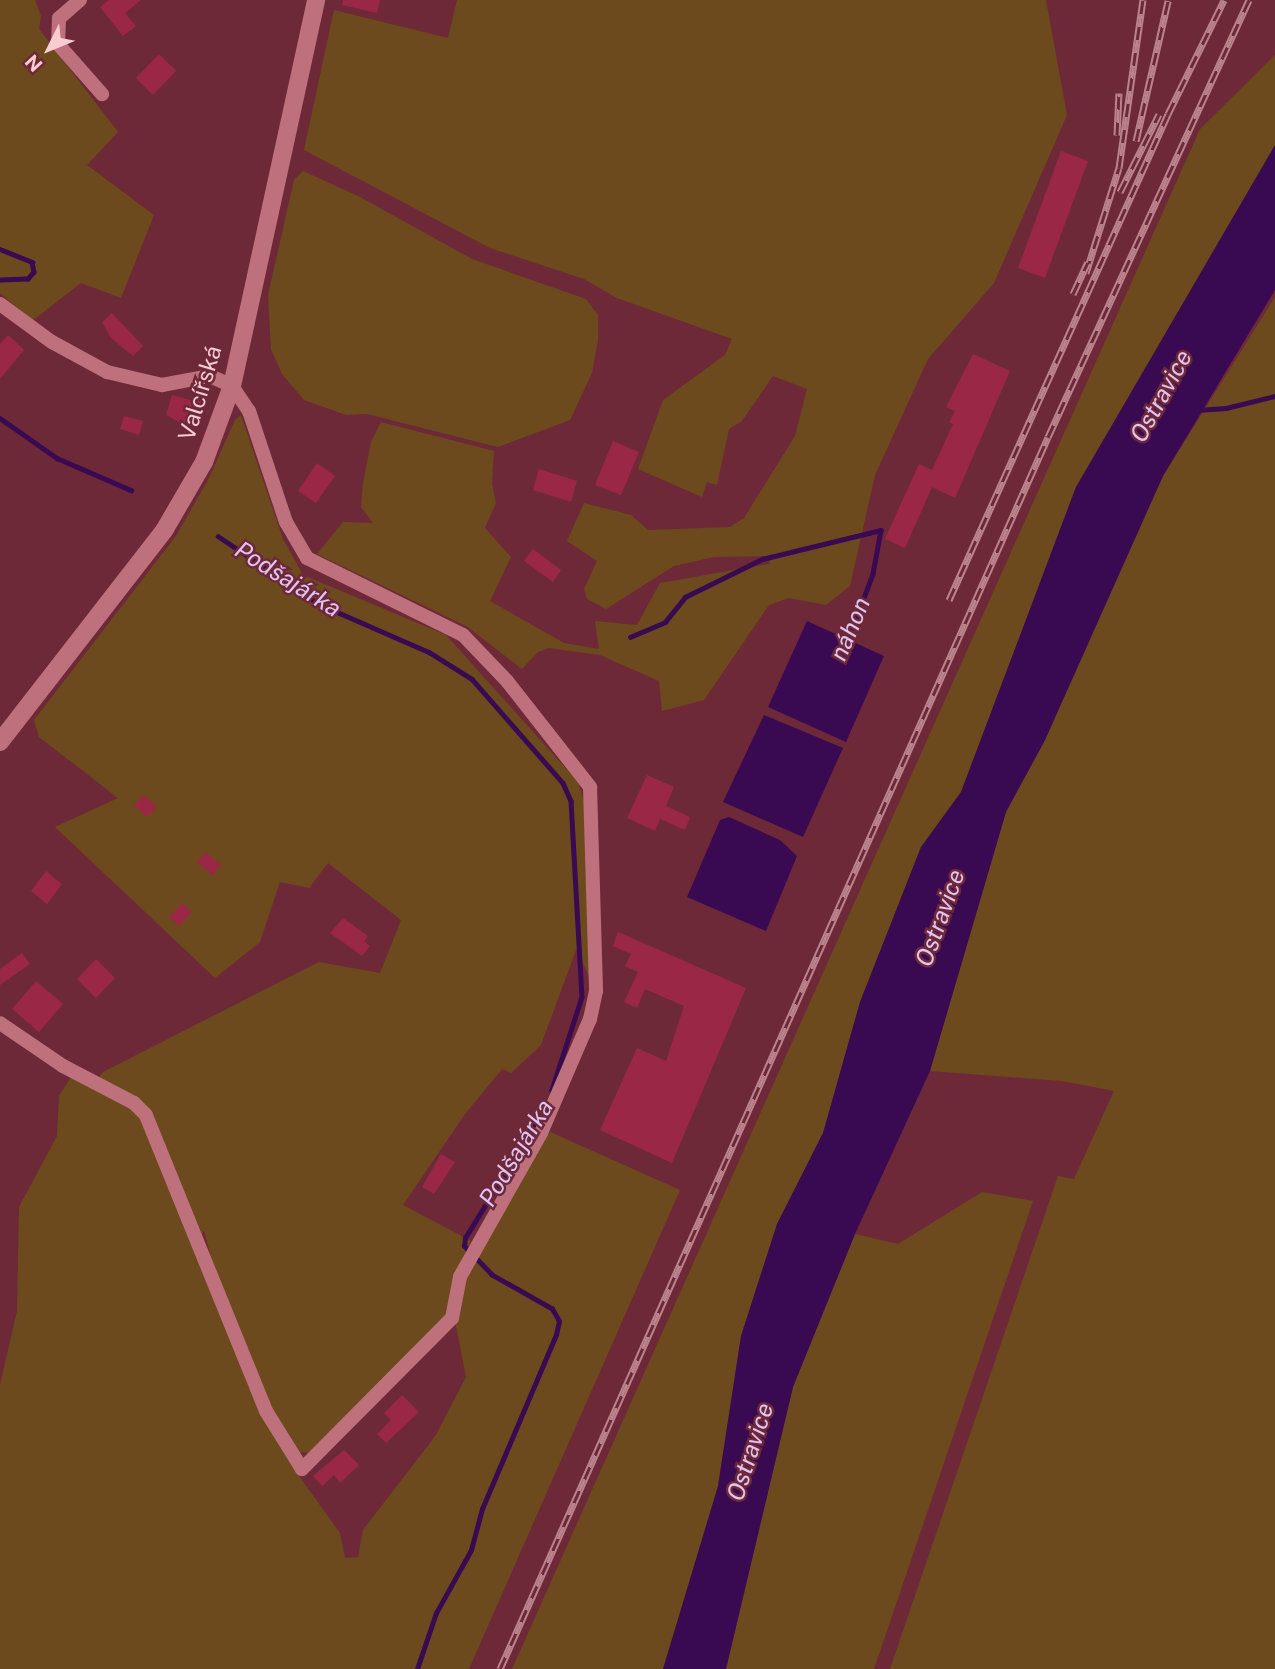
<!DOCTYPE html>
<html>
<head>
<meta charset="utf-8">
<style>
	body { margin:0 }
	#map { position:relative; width:1275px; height:1669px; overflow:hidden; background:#6e2938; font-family:"Public Sans",sans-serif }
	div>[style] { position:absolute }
	.green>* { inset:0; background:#6d4a1d }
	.water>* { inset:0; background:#390a51 }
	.stream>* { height:4.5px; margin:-2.25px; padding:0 2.25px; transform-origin:2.25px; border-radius:2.25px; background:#390a51 }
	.building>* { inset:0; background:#9b2746 }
	.street>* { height:14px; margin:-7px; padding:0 7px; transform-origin:7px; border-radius:7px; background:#be717d }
	.secondary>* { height:18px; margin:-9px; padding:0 9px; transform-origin:9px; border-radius:9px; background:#be717d }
	.rail>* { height:7px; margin-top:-3.5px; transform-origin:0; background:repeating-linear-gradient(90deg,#6e2938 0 13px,#bb848d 0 26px); box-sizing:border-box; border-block:2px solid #bb848d }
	span { translate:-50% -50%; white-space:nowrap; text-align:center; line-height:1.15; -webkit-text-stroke:5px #6e2938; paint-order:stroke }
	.street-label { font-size:23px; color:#f8cdd2 }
	.water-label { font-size:24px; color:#e0c5f6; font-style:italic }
	.north { position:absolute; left:14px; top:14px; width:70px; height:70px; -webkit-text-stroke:5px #6e2938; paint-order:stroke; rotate:227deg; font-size:19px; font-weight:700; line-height:28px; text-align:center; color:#f8cdd2 }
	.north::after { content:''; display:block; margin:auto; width:24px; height:32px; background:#f8cdd2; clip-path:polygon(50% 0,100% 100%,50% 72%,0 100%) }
</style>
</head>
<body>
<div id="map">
	<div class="green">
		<i style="clip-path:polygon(0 0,35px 0,41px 16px,39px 29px,118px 132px,87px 165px,154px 215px,121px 298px,81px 283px,32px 321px,0 293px)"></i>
		<i style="clip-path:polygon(457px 0,1046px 0,1067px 115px,994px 283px,928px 359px,875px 475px,850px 586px,826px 605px,789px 598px,769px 605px,704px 700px,662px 711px,659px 681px,600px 655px,549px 648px,538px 652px,522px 669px,468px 627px,317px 554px,343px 522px,373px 523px,361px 507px,363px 483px,371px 442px,381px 422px,494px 451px,492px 484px,496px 503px,485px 528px,511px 557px,490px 601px,564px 643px,599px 649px,595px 621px,637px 625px,660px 583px,769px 564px,772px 556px,714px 557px,674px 566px,606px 609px,587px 599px,584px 589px,597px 561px,567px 541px,584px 503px,631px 515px,648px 530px,730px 527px,744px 518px,795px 436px,807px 389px,773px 376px,742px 421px,729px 429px,717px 485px,707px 482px,702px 497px,638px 469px,663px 400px,725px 355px,732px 339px,617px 298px,584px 279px,490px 248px,304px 150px,334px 10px,448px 38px)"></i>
		<i style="clip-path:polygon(1275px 55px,1275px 145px,1076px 487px,961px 792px,921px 847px,860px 1002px,823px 1133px,777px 1224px,741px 1336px,718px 1486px,663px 1669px,512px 1669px,1200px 129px)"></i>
		<i style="clip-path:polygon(303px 171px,360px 197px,472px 259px,586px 299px,598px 315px,598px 340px,592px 373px,570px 420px,498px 447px,367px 414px,346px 415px,304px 400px,282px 374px,271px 349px,268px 295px,294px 180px)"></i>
		<i style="clip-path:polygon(1275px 297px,1275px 1669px,890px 1669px,1058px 1176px,1074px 1179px,1114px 1091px,1062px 1081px,930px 1071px,1006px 812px,1045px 740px,1163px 476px)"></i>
		<i style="clip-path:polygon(241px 415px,283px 539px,303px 575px,446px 635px,578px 782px,585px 804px,589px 976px,576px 950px,541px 1045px,511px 1073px,502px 1069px,465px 1114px,403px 1205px,471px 1241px,457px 1272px,447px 1318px,310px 1453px,298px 1452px,271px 1412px,219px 1288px,204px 1230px,197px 1243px,248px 1386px,299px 1476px,340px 1533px,345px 1558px,358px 1557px,363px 1530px,436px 1435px,466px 1377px,455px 1321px,464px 1279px,548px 1131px,680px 1190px,469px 1669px,0 1669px,0 1385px,17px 1311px,19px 1207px,57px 1136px,59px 1096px,71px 1077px,92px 1088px,103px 1072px,319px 962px,380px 973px,401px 920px,328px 863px,309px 888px,280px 882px,260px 942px,215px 978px,55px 827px,118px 798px,39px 737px,34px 720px,176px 536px,209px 478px,235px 420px)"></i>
		<i style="clip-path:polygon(982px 1192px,1033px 1201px,874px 1669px,726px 1669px,793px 1387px,855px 1234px,898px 1244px)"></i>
	</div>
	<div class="water">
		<i style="clip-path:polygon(1275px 145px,1275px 290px,1163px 476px,1045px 740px,1006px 812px,930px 1071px,855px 1234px,793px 1387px,726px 1669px,663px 1669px,718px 1486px,741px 1336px,777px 1224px,823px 1133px,860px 1002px,921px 847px,961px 792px,1076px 487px)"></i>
		<i style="clip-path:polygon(807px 621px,884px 656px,846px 742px,768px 707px)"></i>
		<i style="clip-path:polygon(764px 715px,843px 748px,803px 837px,723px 802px)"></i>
		<i style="clip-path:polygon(729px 817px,780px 840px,797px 856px,766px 931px,687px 897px,720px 820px)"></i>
	</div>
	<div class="stream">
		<i style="left:0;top:249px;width:35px;rotate:22deg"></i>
		<i style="left:32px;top:262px;width:10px;rotate:79deg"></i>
		<i style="left:34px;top:272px;width:9px;rotate:131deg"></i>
		<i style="left:28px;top:279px;width:28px;rotate:178deg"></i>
		<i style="left:1197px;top:410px;width:29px;rotate:-4deg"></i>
		<i style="left:1226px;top:408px;width:50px;rotate:-13.8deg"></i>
		<i style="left:0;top:418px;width:70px;rotate:35.1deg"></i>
		<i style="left:57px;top:458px;width:81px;rotate:23.4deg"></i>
		<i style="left:218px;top:536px;width:122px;rotate:34deg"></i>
		<i style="left:319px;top:604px;width:120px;rotate:23.6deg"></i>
		<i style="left:429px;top:652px;width:51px;rotate:32.1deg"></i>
		<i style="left:472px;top:679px;width:138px;rotate:48.8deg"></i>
		<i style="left:563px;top:783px;width:20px;rotate:66deg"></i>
		<i style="left:571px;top:801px;width:196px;rotate:86.8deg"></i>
		<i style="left:582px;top:997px;width:98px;rotate:107.9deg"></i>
		<i style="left:630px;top:637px;width:38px;rotate:-23deg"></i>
		<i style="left:665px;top:622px;width:32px;rotate:-51deg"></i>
		<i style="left:685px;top:597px;width:86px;rotate:-26.3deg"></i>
		<i style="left:762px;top:559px;width:122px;rotate:-13.7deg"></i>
		<i style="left:881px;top:530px;width:45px;rotate:100.3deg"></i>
		<i style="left:873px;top:574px;width:75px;rotate:110.4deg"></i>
		<i style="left:417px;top:1669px;width:59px;rotate:-71.3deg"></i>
		<i style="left:436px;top:1613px;width:72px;rotate:-60.9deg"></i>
		<i style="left:471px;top:1550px;width:42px;rotate:-75deg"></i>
		<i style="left:482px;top:1509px;width:189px;rotate:-67deg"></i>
		<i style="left:556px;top:1335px;width:14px;rotate:-78deg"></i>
		<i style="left:559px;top:1321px;width:14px;rotate:-120deg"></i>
		<i style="left:552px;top:1309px;width:69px;rotate:-150.5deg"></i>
		<i style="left:492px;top:1275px;width:40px;rotate:-134deg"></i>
		<i style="left:464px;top:1246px;width:8px;rotate:-83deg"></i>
		<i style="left:465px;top:1238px;width:153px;rotate:-58.4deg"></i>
	</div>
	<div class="building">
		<i style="clip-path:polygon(109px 0,141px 0,125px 13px,136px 26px,123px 36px,100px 7px)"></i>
		<i style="clip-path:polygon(343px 0,380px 0,377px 13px,342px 5px)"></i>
		<i style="clip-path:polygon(159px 54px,176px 71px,153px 95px,136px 78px)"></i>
		<i style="clip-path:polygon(1061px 151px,1088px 161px,1045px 278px,1018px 268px)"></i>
		<i style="clip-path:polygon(112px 313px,143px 346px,133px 356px,111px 338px,102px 322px)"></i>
		<i style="clip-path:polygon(8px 335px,24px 350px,0 379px,0 344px)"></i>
		<i style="clip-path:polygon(973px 354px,1010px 371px,955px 498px,932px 487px,905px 548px,885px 539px,919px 464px,932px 470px,953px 424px,949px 422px,955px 411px,946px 407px)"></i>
		<i style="clip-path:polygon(172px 395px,194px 401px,208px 398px,190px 428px,166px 415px)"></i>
		<i style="clip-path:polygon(124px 416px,143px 421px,139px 435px,120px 429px)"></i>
		<i style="clip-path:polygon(613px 441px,639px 452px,621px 495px,595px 485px)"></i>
		<i style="clip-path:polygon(317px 463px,335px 476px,316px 503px,298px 491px)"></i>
		<i style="clip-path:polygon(539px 469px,577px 481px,571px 502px,533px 490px)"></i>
		<i style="clip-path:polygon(533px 549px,561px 570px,553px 582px,524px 561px)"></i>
		<i style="clip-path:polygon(647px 775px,674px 787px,666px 806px,690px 817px,685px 830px,660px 819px,655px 831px,627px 818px)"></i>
		<i style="clip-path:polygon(144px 795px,157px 807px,147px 817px,134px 805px)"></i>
		<i style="clip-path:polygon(206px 852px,221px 865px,212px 875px,197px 862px)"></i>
		<i style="clip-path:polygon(46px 871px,62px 884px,47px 904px,31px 891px)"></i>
		<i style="clip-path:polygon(182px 903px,192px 912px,179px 926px,169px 917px)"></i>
		<i style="clip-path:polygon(343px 918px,368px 936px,364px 941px,370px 946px,362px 956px,330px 933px)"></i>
		<i style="clip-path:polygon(618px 932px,746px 988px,672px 1163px,600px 1130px,637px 1048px,666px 1061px,684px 1006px,645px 989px,637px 1008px,624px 1002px,638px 972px,625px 966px,631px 954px,613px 946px)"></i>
		<i style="clip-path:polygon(22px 953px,30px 964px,0 985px,0 969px)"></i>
		<i style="clip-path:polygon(96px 959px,115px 978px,96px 998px,77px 979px)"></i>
		<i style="clip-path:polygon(36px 981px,63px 1004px,39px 1032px,12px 1009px)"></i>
		<i style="clip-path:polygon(441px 1154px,455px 1162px,434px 1194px,422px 1187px)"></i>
		<i style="clip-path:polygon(402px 1395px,419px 1412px,386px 1443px,377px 1434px,391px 1420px,384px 1413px)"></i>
		<i style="clip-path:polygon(344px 1450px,359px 1465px,340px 1483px,334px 1475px,322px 1486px,313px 1476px)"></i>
	</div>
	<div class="street">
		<i style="left:80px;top:0;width:28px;rotate:139deg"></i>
		<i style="left:59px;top:18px;width:26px;rotate:92deg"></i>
		<i style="left:58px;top:44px;width:67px;rotate:48.7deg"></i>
		<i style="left:0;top:304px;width:64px;rotate:36.2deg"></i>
		<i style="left:52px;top:342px;width:63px;rotate:28.6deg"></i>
		<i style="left:107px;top:372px;width:57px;rotate:13.3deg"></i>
		<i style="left:162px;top:385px;width:49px;rotate:-10.6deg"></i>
		<i style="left:210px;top:376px;width:24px;rotate:24deg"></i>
		<i style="left:232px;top:386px;width:30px;rotate:56deg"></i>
		<i style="left:249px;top:411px;width:117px;rotate:71.6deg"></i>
		<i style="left:286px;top:522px;width:42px;rotate:59.7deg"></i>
		<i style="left:307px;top:558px;width:174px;rotate:26.3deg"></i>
		<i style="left:463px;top:635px;width:64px;rotate:46.3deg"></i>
		<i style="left:507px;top:681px;width:135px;rotate:51.9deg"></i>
		<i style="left:590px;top:787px;width:204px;rotate:88.3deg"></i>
		<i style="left:596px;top:991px;width:29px;rotate:102deg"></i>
		<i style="left:590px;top:1019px;width:124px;rotate:113.3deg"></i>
		<i style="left:541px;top:1133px;width:165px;rotate:119.4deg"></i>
		<i style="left:460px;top:1277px;width:42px;rotate:101deg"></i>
		<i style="left:452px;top:1318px;width:213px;rotate:134.8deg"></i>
		<i style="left:302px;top:1469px;width:68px;rotate:-121.8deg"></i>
		<i style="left:266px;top:1411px;width:319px;rotate:-112.1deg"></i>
		<i style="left:146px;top:1115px;width:17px;rotate:-135deg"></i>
		<i style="left:134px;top:1103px;width:80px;rotate:-152.5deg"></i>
		<i style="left:63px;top:1066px;width:76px;rotate:-145.7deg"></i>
	</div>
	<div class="secondary">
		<i style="left:0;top:742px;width:269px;rotate:-52.2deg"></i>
		<i style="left:165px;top:529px;width:78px;rotate:-59.8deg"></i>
		<i style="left:204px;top:462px;width:81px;rotate:-69.8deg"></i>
		<i style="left:232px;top:386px;width:395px;rotate:-77.7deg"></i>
	</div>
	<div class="rail">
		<i style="left:1117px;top:135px;width:42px;rotate:-87.3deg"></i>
		<i style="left:1136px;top:141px;width:144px;rotate:-77.1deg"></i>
		<i style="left:1120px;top:192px;width:87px;rotate:-63.4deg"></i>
		<i style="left:1086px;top:273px;width:110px;rotate:-72.6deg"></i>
		<i style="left:1119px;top:168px;width:170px;rotate:-81.9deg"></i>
		<i style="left:1073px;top:294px;width:35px;rotate:-65deg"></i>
		<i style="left:949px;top:600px;width:533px;rotate:-65.74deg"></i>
		<i style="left:1168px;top:114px;width:127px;rotate:-63.8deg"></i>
		<i style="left:500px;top:1669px;width:1348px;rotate:-66.02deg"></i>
		<i style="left:1048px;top:437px;width:481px;rotate:-65.3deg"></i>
	</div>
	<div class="street-label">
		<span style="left:200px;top:393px;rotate:-73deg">Valcířská</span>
	</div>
	<div class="water-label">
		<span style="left:1161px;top:396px;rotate:-61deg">Ostravice</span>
		<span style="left:288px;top:579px;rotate:32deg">Podšajárka</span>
		<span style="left:850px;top:629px;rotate:-67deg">náhon</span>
		<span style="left:940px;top:918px;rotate:-70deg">Ostravice</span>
		<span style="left:516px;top:1153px;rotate:-59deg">Podšajárka</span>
		<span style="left:750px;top:1452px;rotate:-72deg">Ostravice</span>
	</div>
	<div class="north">N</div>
</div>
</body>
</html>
